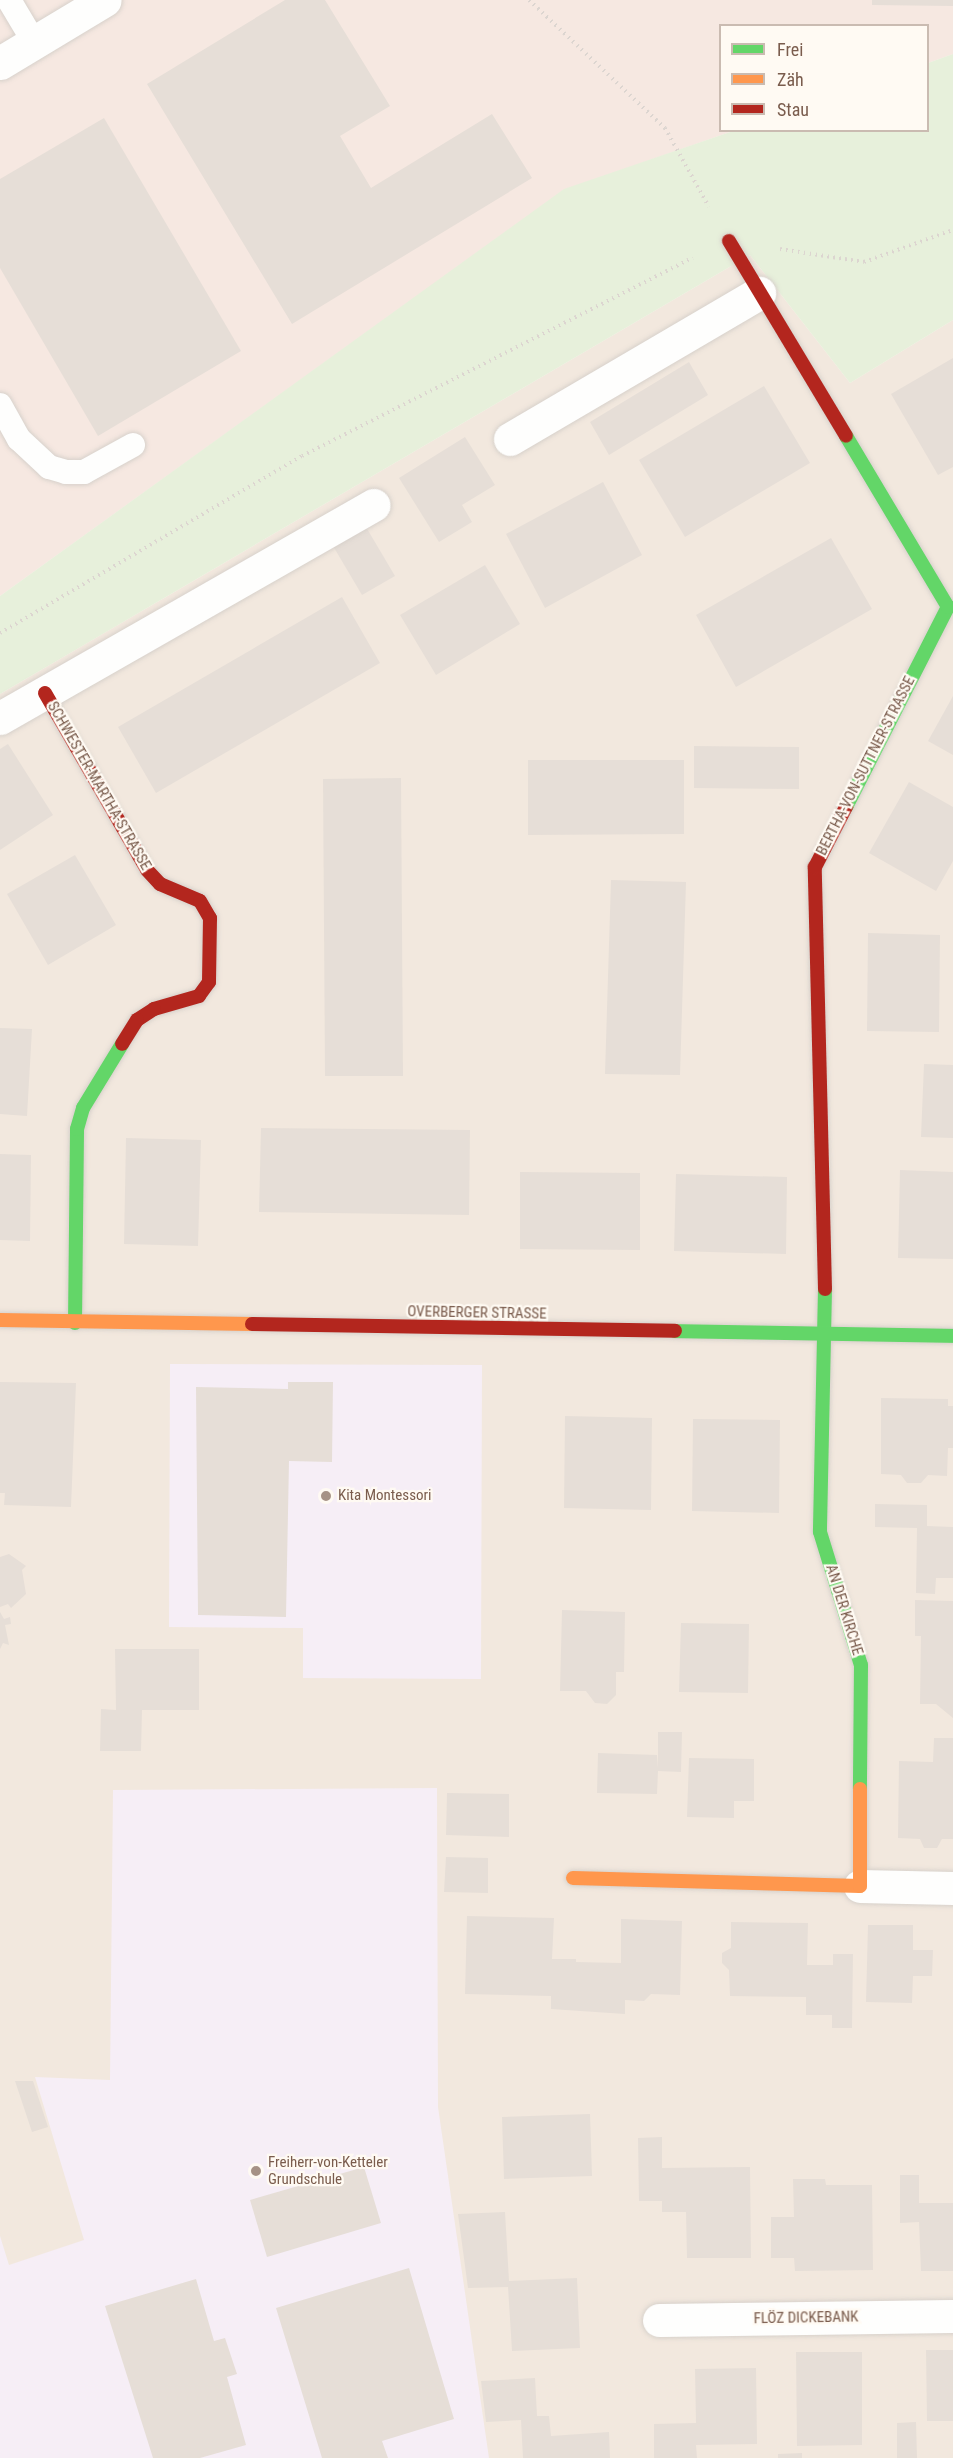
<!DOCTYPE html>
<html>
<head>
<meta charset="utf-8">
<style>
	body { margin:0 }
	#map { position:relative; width:953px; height:2458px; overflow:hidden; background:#f9f5f0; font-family:"Roboto Condensed",sans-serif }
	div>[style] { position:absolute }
	.residential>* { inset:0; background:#f2e8de }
	.commercial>* { inset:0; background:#f6e8e1 }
	.education>* { inset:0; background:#f6eef6 }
	.green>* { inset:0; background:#e7f0db }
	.building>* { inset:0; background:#e6ded7 }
	.path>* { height:4px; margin-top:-2px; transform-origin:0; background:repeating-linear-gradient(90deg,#dcd5d0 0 1.5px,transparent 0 6px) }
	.roads { filter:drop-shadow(0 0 2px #d7d1cb) drop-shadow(0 0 2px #d7d1cb) }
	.lane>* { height:24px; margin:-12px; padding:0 12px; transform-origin:12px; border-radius:12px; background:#fefefd }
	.street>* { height:33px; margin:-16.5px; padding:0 16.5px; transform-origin:16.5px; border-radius:16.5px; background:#fefefd }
	.fast>* { height:14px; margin:-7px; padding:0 7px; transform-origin:7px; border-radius:7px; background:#63d668 }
	.slow>* { height:14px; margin:-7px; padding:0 7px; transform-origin:7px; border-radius:7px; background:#ff974d }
	.jam>* { height:14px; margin:-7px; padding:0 7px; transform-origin:7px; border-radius:7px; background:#b3261e }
	.dots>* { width:16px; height:16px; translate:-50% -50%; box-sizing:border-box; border:3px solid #fffaf3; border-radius:50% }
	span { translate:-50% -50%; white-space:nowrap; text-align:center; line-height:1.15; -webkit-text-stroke:4.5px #fffaf3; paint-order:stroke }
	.street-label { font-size:15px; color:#7a5c4d }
	.poi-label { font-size:15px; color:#7a5c4d }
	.left { translate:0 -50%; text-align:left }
	.legend { position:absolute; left:719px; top:24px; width:210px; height:108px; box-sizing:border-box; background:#fffaf3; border:2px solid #cabbb1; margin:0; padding:8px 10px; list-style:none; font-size:18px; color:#7a5c4d }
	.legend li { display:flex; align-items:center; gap:12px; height:30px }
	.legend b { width:30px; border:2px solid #cabbb1 }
</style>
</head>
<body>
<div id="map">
	<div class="residential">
		<i style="clip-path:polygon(750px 255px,850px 383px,953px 320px,953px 2458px,0 2458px,0 694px)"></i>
	</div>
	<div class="commercial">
		<i style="clip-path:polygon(0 0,953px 0,953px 54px,928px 63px,928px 26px,720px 26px,720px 130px,733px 131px,564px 190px,0 596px)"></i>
	</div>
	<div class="education">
		<i style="clip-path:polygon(170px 1364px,482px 1365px,481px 1679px,303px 1678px,303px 1628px,169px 1627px)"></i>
		<i style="clip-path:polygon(437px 1788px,438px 2107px,489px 2458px,0 2458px,0 2236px,9px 2265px,84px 2240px,35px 2077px,110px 2080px,113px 1790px)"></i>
	</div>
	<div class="green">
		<i style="clip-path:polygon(953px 54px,953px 320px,850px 383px,750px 255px,0 694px,0 596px,564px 189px,733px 131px,928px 130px,928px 63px)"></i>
	</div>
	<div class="building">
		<i style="clip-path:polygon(285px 0,325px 0,390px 106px,340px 136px,371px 188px,492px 114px,532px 178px,292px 324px,147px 84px)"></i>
		<i style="clip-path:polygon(872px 0,953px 0,953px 6px,872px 5px)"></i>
		<i style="clip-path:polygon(104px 118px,241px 351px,98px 436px,0 268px,0 179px)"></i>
		<i style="clip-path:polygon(953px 358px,953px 467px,938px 475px,891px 394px)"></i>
		<i style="clip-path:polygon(689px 362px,708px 395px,609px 455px,590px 422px)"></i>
		<i style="clip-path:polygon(764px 386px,810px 463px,685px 537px,639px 460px)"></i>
		<i style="clip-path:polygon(465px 437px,495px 485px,462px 505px,472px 522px,439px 542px,399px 478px)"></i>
		<i style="clip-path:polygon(603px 482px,642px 555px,545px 608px,506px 534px)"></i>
		<i style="clip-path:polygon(366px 527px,395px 576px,362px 595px,333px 546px)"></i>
		<i style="clip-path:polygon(831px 538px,872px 609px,736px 687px,696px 615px)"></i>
		<i style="clip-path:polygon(485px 565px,520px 624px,436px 675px,400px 615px)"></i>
		<i style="clip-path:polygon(342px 597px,380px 663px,156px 793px,118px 727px)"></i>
		<i style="clip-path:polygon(953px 696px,953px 755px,928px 741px)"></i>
		<i style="clip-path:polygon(8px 744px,53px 815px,0 850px,0 749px)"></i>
		<i style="clip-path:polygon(694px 746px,799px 747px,799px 789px,694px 788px)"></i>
		<i style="clip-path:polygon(528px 760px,684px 760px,684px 834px,528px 835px)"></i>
		<i style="clip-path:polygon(401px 778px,403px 1076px,325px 1076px,323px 779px)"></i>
		<i style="clip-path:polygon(909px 782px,953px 807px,953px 861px,936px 891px,869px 853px)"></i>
		<i style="clip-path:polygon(75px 855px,116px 925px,48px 965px,7px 894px)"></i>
		<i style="clip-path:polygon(611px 880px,686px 882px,680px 1075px,605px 1074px)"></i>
		<i style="clip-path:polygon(868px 933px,940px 935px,939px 1032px,867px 1031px)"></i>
		<i style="clip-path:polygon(0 1028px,32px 1029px,27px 1116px,0 1114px)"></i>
		<i style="clip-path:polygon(924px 1064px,953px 1065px,953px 1138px,921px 1137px)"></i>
		<i style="clip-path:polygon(261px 1128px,470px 1130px,469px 1215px,259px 1212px)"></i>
		<i style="clip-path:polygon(126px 1138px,201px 1140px,198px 1246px,124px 1244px)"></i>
		<i style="clip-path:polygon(0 1154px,31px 1155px,30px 1241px,0 1240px)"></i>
		<i style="clip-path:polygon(900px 1170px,953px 1172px,953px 1259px,898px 1258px)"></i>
		<i style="clip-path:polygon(520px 1172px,640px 1173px,640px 1250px,520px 1249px)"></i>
		<i style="clip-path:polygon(676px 1174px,787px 1177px,786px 1254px,674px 1251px)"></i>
		<i style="clip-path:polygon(0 1382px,76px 1383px,71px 1507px,4px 1505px,5px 1493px,0 1493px)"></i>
		<i style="clip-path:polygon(288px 1382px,333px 1382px,332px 1462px,289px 1461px,286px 1617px,198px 1615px,196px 1387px,288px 1389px)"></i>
		<i style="clip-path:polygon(881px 1398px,948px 1399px,948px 1406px,953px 1406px,953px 1448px,948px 1448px,947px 1476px,928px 1475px,921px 1483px,907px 1483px,901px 1475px,881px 1474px)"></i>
		<i style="clip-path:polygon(565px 1416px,652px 1418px,651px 1510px,564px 1508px)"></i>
		<i style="clip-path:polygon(693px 1419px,780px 1420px,779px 1513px,692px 1511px)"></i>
		<i style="clip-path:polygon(875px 1504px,927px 1505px,927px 1526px,953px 1527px,953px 1578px,936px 1578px,935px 1594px,916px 1593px,917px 1528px,875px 1527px)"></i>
		<i style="clip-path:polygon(9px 1554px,26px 1566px,22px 1570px,26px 1594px,11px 1608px,8px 1604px,0 1607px,0 1557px)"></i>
		<i style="clip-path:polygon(915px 1600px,953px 1601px,953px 1718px,936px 1704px,920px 1704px,921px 1636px,915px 1636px)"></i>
		<i style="clip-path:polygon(562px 1610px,625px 1612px,624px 1672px,616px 1672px,616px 1695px,607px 1704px,595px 1703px,586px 1691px,560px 1691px)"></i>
		<i style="clip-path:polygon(0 1612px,4px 1619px,10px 1617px,11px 1624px,5px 1625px,9px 1645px,3px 1643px,0 1649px)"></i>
		<i style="clip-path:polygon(681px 1623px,749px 1624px,748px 1693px,679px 1692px)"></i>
		<i style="clip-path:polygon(115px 1649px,199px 1649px,199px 1710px,142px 1710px,141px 1751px,100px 1751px,101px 1709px,116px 1710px)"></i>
		<i style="clip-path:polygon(658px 1732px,682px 1732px,681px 1772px,658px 1771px,657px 1794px,597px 1793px,598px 1753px,657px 1755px,658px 1768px)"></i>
		<i style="clip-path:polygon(934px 1738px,953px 1738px,953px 1839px,942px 1839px,937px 1848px,924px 1848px,920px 1839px,898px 1838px,899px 1761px,933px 1762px)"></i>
		<i style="clip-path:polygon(689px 1758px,754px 1759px,754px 1801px,734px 1801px,734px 1818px,687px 1817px)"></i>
		<i style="clip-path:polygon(447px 1793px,509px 1794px,509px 1837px,446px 1835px)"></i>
		<i style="clip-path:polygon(446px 1857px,488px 1858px,488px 1893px,444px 1892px)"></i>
		<i style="clip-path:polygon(467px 1916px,554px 1918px,552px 1959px,576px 1959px,576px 1962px,621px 1963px,621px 1919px,682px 1921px,680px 1995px,651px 1994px,644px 2001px,625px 2000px,625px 2014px,551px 2009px,551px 1996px,465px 1994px)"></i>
		<i style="clip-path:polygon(731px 1922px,808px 1923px,807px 1965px,833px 1965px,833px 1954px,853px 1954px,852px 2028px,832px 2028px,832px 2015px,806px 2015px,806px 1997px,730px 1996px,729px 1970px,722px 1963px,722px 1953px,731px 1948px)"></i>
		<i style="clip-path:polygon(868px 1925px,913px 1925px,913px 1950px,933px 1950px,932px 1976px,913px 1976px,912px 2003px,866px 2002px)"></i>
		<i style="clip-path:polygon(15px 2081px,33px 2081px,48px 2127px,32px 2132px)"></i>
		<i style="clip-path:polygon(590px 2114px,592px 2176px,504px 2179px,502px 2117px)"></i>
		<i style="clip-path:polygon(662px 2137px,662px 2168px,750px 2167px,751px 2258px,687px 2258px,686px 2212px,662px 2212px,662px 2201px,639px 2201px,638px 2138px)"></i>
		<i style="clip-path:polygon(364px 2167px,381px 2223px,267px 2257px,250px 2200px)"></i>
		<i style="clip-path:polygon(900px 2175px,919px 2175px,919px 2203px,953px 2203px,953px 2271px,921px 2271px,919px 2222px,900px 2223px)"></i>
		<i style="clip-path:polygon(793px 2179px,825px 2179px,826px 2185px,872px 2185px,873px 2270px,795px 2271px,794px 2258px,771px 2258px,771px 2217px,794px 2217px)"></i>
		<i style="clip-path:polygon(505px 2212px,509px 2281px,577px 2278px,580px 2348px,512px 2351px,508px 2287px,468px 2288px,458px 2214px)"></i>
		<i style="clip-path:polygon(409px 2268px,454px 2419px,382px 2441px,388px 2458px,322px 2458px,276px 2308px)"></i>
		<i style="clip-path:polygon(196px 2279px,214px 2341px,225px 2338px,237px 2374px,227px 2377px,246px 2445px,200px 2458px,153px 2458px,105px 2306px)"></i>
		<i style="clip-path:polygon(926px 2350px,953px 2350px,953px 2421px,927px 2421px)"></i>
		<i style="clip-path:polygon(796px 2352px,862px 2352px,862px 2445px,797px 2446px)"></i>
		<i style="clip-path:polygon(756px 2368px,757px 2444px,696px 2445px,697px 2458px,654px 2458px,654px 2424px,696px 2423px,695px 2369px)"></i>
		<i style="clip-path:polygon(535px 2378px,537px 2416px,549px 2416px,551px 2436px,609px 2432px,610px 2458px,523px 2458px,521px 2420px,486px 2422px,481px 2381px)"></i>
		<i style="clip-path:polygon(916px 2422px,917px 2458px,897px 2458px,897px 2423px)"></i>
		<i style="clip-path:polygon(802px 2453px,802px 2458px,778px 2458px,778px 2454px)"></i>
	</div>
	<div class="path">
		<i style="left:529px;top:0;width:187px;rotate:43.3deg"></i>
		<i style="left:665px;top:128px;width:90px;rotate:60.9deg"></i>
		<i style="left:780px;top:249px;width:85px;rotate:8.8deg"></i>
		<i style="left:864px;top:262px;width:95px;rotate:-19.8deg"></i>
		<i style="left:0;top:633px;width:350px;rotate:-30.4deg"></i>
		<i style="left:302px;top:456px;width:438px;rotate:-26.9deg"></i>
	</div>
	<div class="roads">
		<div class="lane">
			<i style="left:9px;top:0;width:49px;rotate:59.2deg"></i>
			<i style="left:0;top:405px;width:39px;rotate:61deg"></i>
			<i style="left:19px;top:439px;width:41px;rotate:43deg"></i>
			<i style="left:49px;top:467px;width:18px;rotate:16deg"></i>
			<i style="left:66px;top:472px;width:18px"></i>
			<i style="left:84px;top:472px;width:56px;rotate:-28.9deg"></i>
		</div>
		<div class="street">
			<i style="left:0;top:63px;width:122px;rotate:-31deg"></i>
			<i style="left:510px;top:439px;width:289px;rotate:-30.4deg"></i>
			<i style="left:0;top:718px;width:430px;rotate:-29.7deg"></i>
			<i style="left:860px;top:1886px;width:93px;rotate:1.2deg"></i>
			<i style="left:659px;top:2320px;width:294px;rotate:-0.8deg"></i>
		</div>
		<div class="fast">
			<i style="left:846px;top:807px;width:225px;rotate:-63deg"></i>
			<i style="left:948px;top:607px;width:199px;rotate:-120.8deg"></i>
			<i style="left:825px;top:1289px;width:243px;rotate:91.2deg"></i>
			<i style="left:820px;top:1532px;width:139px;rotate:72.9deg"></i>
			<i style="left:861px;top:1665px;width:124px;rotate:90.5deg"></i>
			<i style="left:75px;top:1323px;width:194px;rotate:-89.4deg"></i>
			<i style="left:77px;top:1129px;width:22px;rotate:-74deg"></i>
			<i style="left:83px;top:1108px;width:75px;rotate:-58.6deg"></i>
			<i style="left:675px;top:1331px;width:278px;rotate:1deg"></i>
		</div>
		<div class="slow">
			<i style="left:0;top:1320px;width:252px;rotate:0.9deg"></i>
			<i style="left:573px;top:1878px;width:287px;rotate:1.6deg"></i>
			<i style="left:860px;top:1886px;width:97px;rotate:-90deg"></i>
		</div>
		<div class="jam">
			<i style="left:729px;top:241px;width:227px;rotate:59deg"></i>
			<i style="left:45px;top:693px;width:204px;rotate:60deg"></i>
			<i style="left:147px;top:870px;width:19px;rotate:47deg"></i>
			<i style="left:160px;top:884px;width:43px;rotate:23deg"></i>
			<i style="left:200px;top:901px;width:20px;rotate:60deg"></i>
			<i style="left:210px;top:918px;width:64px;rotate:90.9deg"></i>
			<i style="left:209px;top:982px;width:17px;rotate:126deg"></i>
			<i style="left:199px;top:996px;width:47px;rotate:163.9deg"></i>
			<i style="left:154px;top:1009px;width:20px;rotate:147deg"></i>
			<i style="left:137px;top:1020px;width:28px;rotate:122deg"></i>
			<i style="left:825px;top:1289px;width:422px;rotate:-91.4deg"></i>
			<i style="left:815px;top:867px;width:68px;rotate:-62.7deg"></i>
			<i style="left:252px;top:1324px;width:423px;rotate:0.9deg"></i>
		</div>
	</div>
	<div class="dots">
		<i style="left:326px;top:1496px;background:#a69286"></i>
		<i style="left:256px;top:2171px;background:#a69286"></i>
	</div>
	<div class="street-label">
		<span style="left:866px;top:766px;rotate:-63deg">BERTHA-VON-SUTTNER-STRASSE</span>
		<span style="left:99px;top:786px;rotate:60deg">SCHWESTER-MARTHA-STRASSE</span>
		<span style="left:477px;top:1313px;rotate:1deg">OVERBERGER STRASSE</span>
		<span style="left:844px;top:1610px;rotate:73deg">AN DER KIRCHE</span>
		<span style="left:806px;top:2318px;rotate:-1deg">FLÖZ DICKEBANK</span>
	</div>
	<div class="poi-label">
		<span class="left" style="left:338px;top:1496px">Kita Montessori</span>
		<span class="left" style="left:268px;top:2171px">Freiherr-von-Ketteler<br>Grundschule</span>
	</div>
	<ul class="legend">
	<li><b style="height:8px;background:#63d668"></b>Frei</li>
	<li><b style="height:8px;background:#ff974d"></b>Zäh</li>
	<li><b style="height:8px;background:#b3261e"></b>Stau</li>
	</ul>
</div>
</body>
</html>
